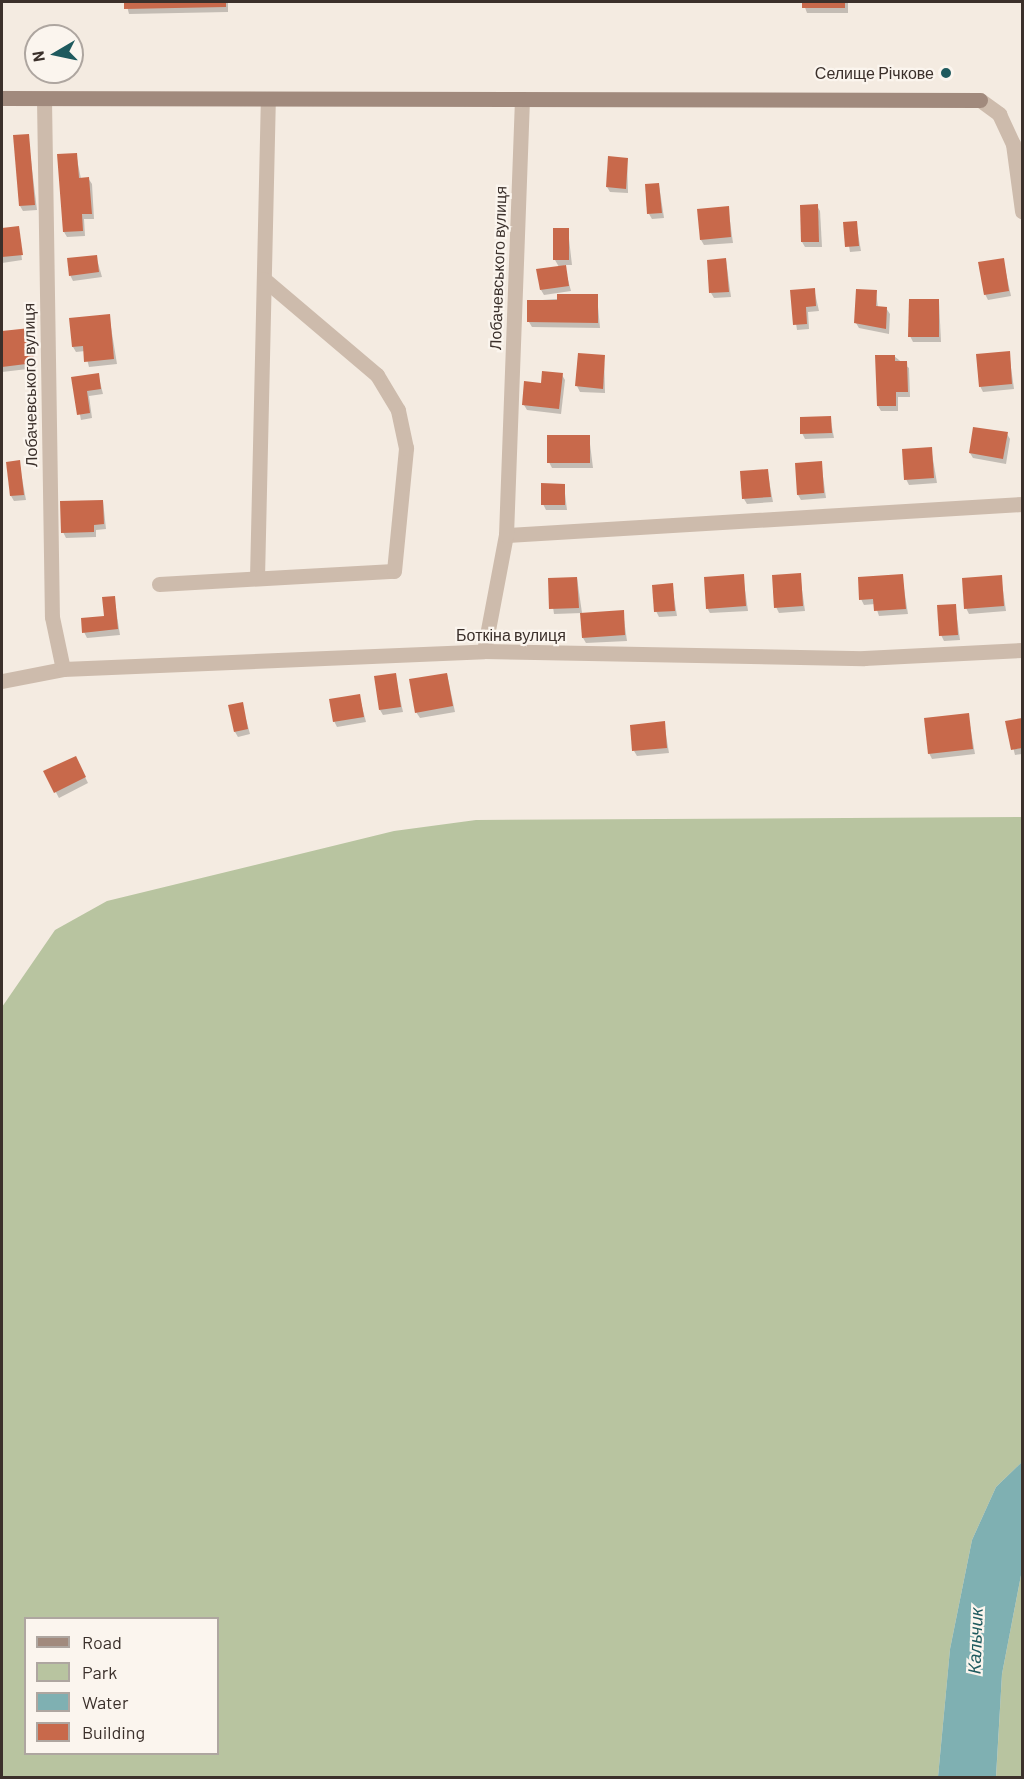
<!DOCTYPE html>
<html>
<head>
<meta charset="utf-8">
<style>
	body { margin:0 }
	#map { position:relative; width:1024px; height:1779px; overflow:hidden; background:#f4ebe1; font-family:Barlow,sans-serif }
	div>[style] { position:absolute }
	.green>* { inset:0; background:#b8c4a0 }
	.water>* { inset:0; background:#7fb0b2 }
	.shadow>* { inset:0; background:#0003 }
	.building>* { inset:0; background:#c8694b }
	.lane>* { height:15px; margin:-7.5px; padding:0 7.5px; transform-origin:7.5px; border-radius:7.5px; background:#cdbbac }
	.street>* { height:15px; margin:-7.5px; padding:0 7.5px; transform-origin:7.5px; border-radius:7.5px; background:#cdbbac }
	.secondary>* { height:15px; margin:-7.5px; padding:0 7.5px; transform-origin:7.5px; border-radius:7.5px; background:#a18a7d }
	.dots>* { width:16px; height:16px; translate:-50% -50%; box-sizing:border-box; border:3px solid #fbf5ee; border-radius:50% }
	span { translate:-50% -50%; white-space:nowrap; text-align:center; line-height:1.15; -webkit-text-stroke:4.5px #fbf5ee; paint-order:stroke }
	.poi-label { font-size:16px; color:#3b302b }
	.right { translate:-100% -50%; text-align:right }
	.street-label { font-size:16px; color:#3b302b }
	.water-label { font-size:18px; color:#1f5a5e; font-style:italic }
	.frame { position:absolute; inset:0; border:3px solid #3b302b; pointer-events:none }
	.legend { position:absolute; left:24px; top:1617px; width:195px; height:138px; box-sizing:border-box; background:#fbf5ee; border:2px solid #aea6a0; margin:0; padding:8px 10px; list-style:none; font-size:18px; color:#3b302b }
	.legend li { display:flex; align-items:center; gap:12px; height:30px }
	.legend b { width:30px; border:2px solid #aea6a0 }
	.north { position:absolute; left:24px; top:24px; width:60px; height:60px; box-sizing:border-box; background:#fbf5ee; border:2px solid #aea6a0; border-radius:50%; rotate:261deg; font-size:16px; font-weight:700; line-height:24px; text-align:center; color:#3b302b }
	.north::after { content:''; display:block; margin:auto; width:21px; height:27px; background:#1f5a5e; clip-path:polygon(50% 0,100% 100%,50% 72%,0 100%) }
</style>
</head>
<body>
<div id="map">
	<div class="green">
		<i style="clip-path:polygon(evenodd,1022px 817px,1022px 1462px,996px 1487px,972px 1540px,950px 1649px,938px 1777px,2px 1777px,2px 1007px,55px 930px,107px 901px,394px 831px,476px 820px,1022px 817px,26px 1618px,218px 1618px,218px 1754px,26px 1754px,26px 1618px)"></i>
		<i style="clip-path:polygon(1022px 1570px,1022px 1777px,996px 1778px,1002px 1674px)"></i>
	</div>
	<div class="water">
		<i style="clip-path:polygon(1022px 1462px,1022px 1570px,1002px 1674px,996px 1777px,938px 1777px,950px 1649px,972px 1540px,996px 1487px)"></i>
	</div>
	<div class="shadow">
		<i style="clip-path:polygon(126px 2px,228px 2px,228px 12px,129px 14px)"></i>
		<i style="clip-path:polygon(803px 2px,848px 2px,848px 13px,807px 13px)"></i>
		<i style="clip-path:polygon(28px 136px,37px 210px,23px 211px,20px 206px)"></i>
		<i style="clip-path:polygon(76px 154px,81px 179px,88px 178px,92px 184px,94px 219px,84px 219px,85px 236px,67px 237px,64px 232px)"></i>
		<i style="clip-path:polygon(627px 159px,628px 193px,610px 192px,607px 187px)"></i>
		<i style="clip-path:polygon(659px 185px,664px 218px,652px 219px,649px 214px)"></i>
		<i style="clip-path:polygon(801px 206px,817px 206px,820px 211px,822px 247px,805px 247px,802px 242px)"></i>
		<i style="clip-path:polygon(728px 207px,733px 243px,704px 245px,701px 240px)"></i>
		<i style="clip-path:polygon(856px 222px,861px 251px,850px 252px,845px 223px)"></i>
		<i style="clip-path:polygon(18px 228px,22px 260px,2px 263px,2px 230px)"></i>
		<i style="clip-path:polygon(568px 230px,572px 265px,564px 265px,571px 291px,544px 295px,541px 290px,559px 267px,555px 260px)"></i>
		<i style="clip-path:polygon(96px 256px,102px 277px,73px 281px,70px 275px)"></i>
		<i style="clip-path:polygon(1003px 259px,1011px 296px,988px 300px,985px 294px)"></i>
		<i style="clip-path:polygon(726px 260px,731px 297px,714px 298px,711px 293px)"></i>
		<i style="clip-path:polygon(814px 289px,819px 311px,808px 312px,809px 329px,797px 330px,791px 291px)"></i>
		<i style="clip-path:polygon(876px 292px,878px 308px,886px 308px,890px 314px,889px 334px,859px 328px,856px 323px)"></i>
		<i style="clip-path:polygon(597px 296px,600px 328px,532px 327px,529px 322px,529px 301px)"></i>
		<i style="clip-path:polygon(939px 301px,941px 342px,913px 342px,910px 336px)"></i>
		<i style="clip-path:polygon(109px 315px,117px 364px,89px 367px,85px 351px,76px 352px,73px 347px,70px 319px)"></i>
		<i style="clip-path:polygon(29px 329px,36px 368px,2px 372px,2px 332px)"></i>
		<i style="clip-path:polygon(1009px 353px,1014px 389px,983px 392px,980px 386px)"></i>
		<i style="clip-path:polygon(604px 356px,605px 393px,580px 392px,577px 386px)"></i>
		<i style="clip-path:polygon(894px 356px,909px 368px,910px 397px,898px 397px,898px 411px,881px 411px,878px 406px)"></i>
		<i style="clip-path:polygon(98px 374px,103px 394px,89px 396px,92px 418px,81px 420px,73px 378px)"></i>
		<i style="clip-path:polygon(562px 375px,565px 380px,561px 414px,527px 410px,524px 405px,542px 385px)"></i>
		<i style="clip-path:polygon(830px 417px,834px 438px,805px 439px,802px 433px)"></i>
		<i style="clip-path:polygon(1007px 434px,1010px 439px,1006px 464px,973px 458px,970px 453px)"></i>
		<i style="clip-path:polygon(589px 436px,593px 468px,552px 468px,549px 462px)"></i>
		<i style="clip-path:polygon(931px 448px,937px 483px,909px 485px,906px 479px)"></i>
		<i style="clip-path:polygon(19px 462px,26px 500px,14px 501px,11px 496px)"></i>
		<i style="clip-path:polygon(821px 462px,826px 498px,801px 500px,798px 495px)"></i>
		<i style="clip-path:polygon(767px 470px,773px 502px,747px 504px,744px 499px)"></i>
		<i style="clip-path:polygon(564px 485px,567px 510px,546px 510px,543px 504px)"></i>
		<i style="clip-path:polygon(103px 501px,106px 529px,96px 530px,96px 537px,66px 538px,63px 532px)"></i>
		<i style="clip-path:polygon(800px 575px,805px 611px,779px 613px,776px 607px)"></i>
		<i style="clip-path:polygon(743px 576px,748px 611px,710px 613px,707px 608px)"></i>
		<i style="clip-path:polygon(902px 576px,908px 614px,879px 616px,875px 604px,864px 605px,861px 599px)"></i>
		<i style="clip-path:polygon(1001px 577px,1006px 611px,969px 614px,966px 608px)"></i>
		<i style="clip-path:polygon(577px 578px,582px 613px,554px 614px,549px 580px)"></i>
		<i style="clip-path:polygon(672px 585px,677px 616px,659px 617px,656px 611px)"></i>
		<i style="clip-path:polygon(114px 597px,120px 635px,87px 638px,84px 632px,106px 617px)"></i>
		<i style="clip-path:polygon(955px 605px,960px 640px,944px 641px,941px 635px)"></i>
		<i style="clip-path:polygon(623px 612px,627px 641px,586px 643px,583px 638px)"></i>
		<i style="clip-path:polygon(447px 674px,455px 712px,420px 718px,416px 712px)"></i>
		<i style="clip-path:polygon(395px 675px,403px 712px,383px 715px,380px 710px)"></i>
		<i style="clip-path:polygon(359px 695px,366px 722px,337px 727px,334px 721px)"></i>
		<i style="clip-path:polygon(242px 704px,250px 734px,238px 737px,235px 732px)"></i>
		<i style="clip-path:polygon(968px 714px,975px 754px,932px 759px,929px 753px)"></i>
		<i style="clip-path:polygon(1022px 719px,1022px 754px,1015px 755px,1007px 722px)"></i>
		<i style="clip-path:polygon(664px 723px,669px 753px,637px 756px,634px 751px)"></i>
		<i style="clip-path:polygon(78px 763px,88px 783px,59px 798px,45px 772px)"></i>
	</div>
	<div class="building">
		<i style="clip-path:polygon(124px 2px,226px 2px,226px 7px,124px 9px)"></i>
		<i style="clip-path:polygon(802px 2px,845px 2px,845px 8px,802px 8px)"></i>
		<i style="clip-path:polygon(29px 134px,35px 205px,19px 206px,13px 135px)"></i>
		<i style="clip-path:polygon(77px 153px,79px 178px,89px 177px,92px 214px,82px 214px,83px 231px,63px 232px,57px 154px)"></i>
		<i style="clip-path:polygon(608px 156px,628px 158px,626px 189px,606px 187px)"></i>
		<i style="clip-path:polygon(659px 183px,662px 213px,647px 214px,645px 184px)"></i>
		<i style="clip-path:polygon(818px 204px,819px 242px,801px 242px,800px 205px)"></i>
		<i style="clip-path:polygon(729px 206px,731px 237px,700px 240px,697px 209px)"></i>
		<i style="clip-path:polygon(857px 221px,859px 246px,845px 247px,843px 222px)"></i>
		<i style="clip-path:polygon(19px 226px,23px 255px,2px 257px,2px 228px)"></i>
		<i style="clip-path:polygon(553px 228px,569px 228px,569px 260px,553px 260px)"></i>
		<i style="clip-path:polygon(97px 255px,99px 272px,69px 276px,67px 258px)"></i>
		<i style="clip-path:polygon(726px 258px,729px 292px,709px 293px,707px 260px)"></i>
		<i style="clip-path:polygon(1004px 258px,1009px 291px,984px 295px,978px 262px)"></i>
		<i style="clip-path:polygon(566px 265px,569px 286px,540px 290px,536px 269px)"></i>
		<i style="clip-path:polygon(815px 288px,816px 306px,806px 307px,807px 324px,793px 325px,790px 290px)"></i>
		<i style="clip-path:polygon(856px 289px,877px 290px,876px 306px,887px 307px,886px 329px,854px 323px)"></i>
		<i style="clip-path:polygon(557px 294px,598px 294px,598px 323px,527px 322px,527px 300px,557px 300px)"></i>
		<i style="clip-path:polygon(909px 299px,939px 299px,939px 337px,908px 337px)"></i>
		<i style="clip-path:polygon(110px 314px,114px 359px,84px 362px,83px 346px,72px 347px,69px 318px)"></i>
		<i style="clip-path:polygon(30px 328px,34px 363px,2px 367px,2px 331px)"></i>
		<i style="clip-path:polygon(1010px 351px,1012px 384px,979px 387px,976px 354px)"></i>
		<i style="clip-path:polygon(578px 353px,605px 355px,603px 389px,575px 386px)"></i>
		<i style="clip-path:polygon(875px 355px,895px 355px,895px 361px,907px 361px,908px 392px,896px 392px,896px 406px,877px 406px)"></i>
		<i style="clip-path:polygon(542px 371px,563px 373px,559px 409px,522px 405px,524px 381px,541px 383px)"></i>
		<i style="clip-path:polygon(99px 373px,101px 389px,87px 391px,90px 413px,77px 415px,71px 377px)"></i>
		<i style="clip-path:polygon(831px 416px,832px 433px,800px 434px,800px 417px)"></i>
		<i style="clip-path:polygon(973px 427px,1008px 432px,1003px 459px,969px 453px)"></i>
		<i style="clip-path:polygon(547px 435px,590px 435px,590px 463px,547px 463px)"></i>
		<i style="clip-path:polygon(932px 447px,934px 478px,904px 480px,902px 449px)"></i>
		<i style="clip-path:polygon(20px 460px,24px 495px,10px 496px,6px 462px)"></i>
		<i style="clip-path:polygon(822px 461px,824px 493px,797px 495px,795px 463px)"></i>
		<i style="clip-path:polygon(768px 469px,771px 497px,742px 499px,740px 471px)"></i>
		<i style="clip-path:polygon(541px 483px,565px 484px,565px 505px,541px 505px)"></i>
		<i style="clip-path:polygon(103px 500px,104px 524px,94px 525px,94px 532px,61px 533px,60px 501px)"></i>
		<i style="clip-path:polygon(801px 573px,803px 606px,774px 608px,772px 575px)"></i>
		<i style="clip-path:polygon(744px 574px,746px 606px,706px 609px,704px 577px)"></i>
		<i style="clip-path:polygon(903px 574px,906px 609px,874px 611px,873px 599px,859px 600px,858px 577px)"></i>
		<i style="clip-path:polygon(1002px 575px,1004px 606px,964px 609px,962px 578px)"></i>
		<i style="clip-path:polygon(577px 577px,579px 608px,549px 609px,548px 578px)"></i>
		<i style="clip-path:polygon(673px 583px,675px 611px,654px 612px,652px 585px)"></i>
		<i style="clip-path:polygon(115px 596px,118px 629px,82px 633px,81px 618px,104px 616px,102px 597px)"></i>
		<i style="clip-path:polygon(956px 604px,958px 635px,939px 636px,937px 605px)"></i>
		<i style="clip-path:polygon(624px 610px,625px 635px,582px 638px,580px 613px)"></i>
		<i style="clip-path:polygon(396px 673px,401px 707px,379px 710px,374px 676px)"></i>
		<i style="clip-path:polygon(447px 673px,453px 706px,415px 713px,409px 679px)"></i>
		<i style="clip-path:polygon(360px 694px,364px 717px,333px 722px,329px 699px)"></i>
		<i style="clip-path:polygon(243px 702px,248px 729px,234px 732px,228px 705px)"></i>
		<i style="clip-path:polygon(969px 713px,973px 749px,928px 754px,924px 718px)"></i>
		<i style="clip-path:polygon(1022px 718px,1022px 748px,1011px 750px,1005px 721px)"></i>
		<i style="clip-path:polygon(665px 721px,667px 748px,632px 751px,630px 725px)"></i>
		<i style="clip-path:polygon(76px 756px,86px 777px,54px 793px,43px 771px)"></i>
	</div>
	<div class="lane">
		<i style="left:506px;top:535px;width:517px;rotate:-3.44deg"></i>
		<i style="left:257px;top:578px;width:479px;rotate:-88.7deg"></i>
		<i style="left:159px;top:584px;width:235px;rotate:-3.2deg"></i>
		<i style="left:394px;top:571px;width:124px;rotate:-84.4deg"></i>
		<i style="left:406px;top:448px;width:39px;rotate:-102deg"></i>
		<i style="left:398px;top:410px;width:41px;rotate:-121deg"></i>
		<i style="left:377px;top:375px;width:148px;rotate:-139.7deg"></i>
	</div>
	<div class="street">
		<i style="left:44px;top:99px;width:518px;rotate:89.12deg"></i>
		<i style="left:52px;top:617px;width:53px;rotate:78.1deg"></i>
		<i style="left:980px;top:100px;width:24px;rotate:36deg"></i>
		<i style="left:999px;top:114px;width:33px;rotate:65deg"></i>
		<i style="left:1013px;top:144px;width:68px;rotate:82.3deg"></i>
		<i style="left:484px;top:651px;width:118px;rotate:-79.3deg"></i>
		<i style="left:506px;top:535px;width:436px;rotate:-87.9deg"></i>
		<i style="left:2px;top:681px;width:62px;rotate:-11.1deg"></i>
		<i style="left:63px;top:669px;width:421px;rotate:-2.4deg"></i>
		<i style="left:484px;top:651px;width:380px;rotate:1.1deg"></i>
		<i style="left:864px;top:658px;width:158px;rotate:-2.9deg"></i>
	</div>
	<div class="secondary">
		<i style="left:2px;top:98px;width:978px;rotate:0.12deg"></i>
	</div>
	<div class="dots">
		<i style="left:946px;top:73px;background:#1f5a5e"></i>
	</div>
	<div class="poi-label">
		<span class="right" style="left:934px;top:73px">Селище Річкове</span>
	</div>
	<div class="street-label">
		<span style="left:498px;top:268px;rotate:-88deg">Лобачевського вулиця</span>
		<span style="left:30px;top:385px;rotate:-91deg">Лобачевського вулиця</span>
		<span style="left:511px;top:635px">Боткіна вулиця</span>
	</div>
	<div class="water-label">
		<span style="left:975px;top:1641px;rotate:-88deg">Кальчик</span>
	</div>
	<div class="frame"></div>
	<ul class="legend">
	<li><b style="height:8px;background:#a18a7d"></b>Road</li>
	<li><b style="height:16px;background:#b8c4a0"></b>Park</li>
	<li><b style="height:16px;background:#7fb0b2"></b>Water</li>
	<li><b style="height:16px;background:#c8694b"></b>Building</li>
	</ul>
	<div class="north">N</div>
</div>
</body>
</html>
